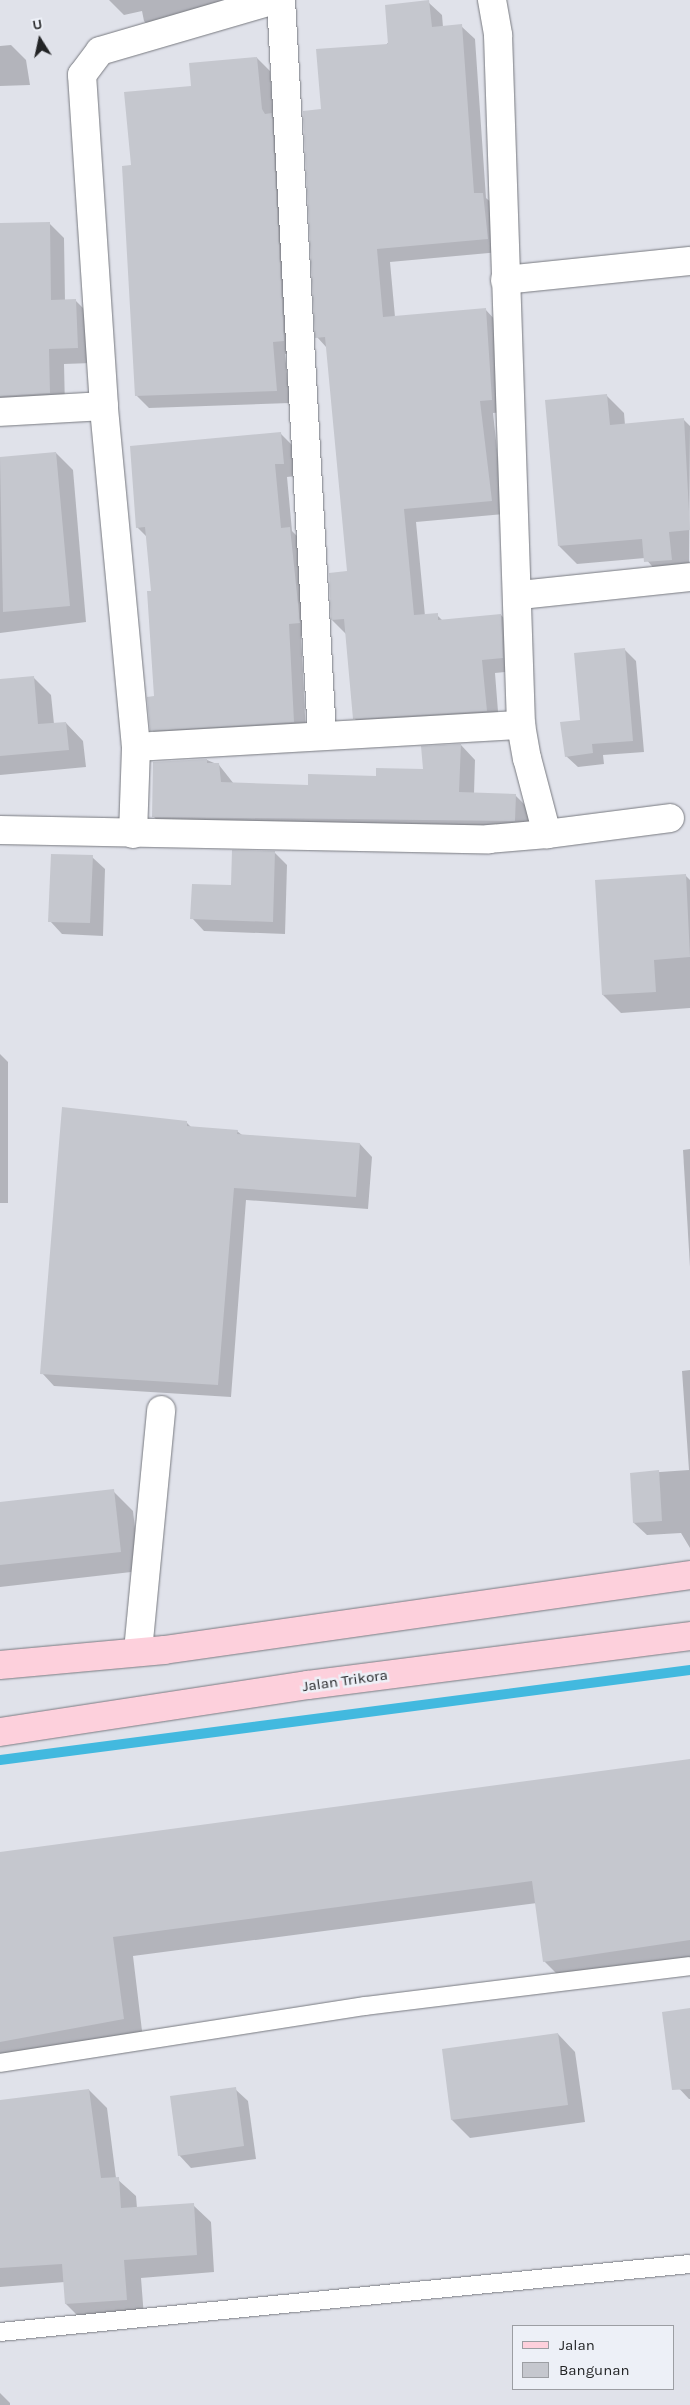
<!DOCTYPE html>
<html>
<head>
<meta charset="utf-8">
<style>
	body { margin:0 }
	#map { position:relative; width:690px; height:2405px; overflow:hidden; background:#e0e2ea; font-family:Karla,sans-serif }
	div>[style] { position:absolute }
	.shadow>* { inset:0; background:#0003 }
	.stream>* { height:10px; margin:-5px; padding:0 5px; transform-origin:5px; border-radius:5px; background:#42b9df }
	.building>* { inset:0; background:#c5c7ce }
	.roads { filter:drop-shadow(0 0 1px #787a80) drop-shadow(0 0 1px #787a80) }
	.service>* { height:18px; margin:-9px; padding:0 9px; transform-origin:9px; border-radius:9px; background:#fff }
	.minor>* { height:28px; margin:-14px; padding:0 14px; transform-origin:14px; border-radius:14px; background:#fff }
	.primary>* { height:28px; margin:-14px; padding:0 14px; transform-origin:14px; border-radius:14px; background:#fdd0dc }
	span { translate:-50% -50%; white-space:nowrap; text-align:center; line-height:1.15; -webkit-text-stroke:5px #edf0f7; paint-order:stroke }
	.street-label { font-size:15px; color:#232426 }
	.legend { position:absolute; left:512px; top:2325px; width:162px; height:65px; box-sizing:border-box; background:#edf0f7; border:1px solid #9c9ea3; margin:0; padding:6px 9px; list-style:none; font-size:15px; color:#232426 }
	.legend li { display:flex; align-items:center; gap:10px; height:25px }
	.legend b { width:25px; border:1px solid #9c9ea3 }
	.north { position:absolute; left:15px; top:15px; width:50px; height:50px; -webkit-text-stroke:4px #edf0f7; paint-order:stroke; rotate:350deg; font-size:14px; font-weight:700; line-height:20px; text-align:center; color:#232426 }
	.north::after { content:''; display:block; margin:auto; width:18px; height:22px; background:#232426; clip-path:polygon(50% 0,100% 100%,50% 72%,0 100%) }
</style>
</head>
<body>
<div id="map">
	<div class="shadow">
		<i style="clip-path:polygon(109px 0,273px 0,162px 39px,144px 21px,142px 11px,124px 15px)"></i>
		<i style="clip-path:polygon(428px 2px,442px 15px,443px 27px,461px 26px,475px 39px,486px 198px,496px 207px,500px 252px,390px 262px,395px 317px,485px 309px,498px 323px,504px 412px,493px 413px,504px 514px,416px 522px,425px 616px,437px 615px,443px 621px,501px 615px,514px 629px,516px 671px,495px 673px,499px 724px,367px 731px,354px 718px,346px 634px,332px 620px,348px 572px,327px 348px,317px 337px,322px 110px)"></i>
		<i style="clip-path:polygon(11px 45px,26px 60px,30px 85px,0 86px,0 46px)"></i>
		<i style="clip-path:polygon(257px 58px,270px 71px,274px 117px,284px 127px,296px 353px,285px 354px,290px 403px,149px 408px,136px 395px,132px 166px,193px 87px)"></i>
		<i style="clip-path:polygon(49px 223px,64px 238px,65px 301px,76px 301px,91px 316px,92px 363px,64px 364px,65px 408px,0 412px,0 225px)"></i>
		<i style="clip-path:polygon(606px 395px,624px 413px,625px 425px,683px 419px,690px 426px,689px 578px,663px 579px,645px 558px,577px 564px,559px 546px,547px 401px)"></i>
		<i style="clip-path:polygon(281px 434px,293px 446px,296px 476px,287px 477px,292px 531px,302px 541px,312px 635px,301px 636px,306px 735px,164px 743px,152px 730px,156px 697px,152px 592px,147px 537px,137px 527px)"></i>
		<i style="clip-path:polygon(56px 453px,73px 470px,86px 622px,0 633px,0 458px)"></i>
		<i style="clip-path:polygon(624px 649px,636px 661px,644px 752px,603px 755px,604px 764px,578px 767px,566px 756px,581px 721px)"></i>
		<i style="clip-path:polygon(33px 677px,51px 695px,54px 724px,66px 723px,83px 741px,86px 767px,0 775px,0 680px)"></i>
		<i style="clip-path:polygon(461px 745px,475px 760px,474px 794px,515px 795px,530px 810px,529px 835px,168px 831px,153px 816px,207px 760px,219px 765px,234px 784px,309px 786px,424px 771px)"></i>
		<i style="clip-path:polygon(274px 852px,287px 865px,285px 934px,204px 931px,192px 918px)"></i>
		<i style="clip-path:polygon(92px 857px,105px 869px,103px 936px,62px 934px,50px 921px)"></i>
		<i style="clip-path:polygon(685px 875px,690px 880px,690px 1008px,621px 1013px,603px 995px)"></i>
		<i style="clip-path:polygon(0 1054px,8px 1062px,8px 1203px,0 1203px)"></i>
		<i style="clip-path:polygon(187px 1123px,192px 1128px,237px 1131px,242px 1135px,360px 1144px,372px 1157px,368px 1209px,246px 1200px,231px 1397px,54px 1386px,42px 1373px)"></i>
		<i style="clip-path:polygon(690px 1149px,690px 1267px,683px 1150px)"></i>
		<i style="clip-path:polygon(690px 1370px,690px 1548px,681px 1533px,647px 1535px,634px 1523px,631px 1474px,689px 1470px,682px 1371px)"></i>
		<i style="clip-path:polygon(113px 1491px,133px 1511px,140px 1571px,0 1587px,0 1503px)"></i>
		<i style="clip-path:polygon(690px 1760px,690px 1963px,564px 1981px,544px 1961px,537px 1903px,133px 1956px,143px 2039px,0 2064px,0 1853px)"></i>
		<i style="clip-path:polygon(690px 2009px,690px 2099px,689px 2099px,673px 2082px)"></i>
		<i style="clip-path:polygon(558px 2034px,575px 2052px,585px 2122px,470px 2138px,452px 2120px,443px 2050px)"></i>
		<i style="clip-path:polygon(235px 2089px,248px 2101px,256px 2159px,191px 2168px,179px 2155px)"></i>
		<i style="clip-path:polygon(89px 2090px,107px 2108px,116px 2178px,136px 2196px,137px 2208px,193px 2205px,211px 2222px,214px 2272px,141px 2278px,144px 2317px,84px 2322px,66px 2304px,65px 2282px,0 2287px,0 2102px)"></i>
		<i style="clip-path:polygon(0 2393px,10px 2403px,10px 2405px,0 2405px)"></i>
	</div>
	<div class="stream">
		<i style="left:0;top:1760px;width:696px;rotate:-7.43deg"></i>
	</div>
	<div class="building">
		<i style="clip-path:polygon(429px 0,432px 27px,462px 24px,474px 193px,483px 193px,488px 239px,377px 249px,383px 317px,486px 308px,492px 400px,480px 401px,492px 501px,404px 509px,414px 615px,438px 613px,438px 620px,501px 614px,503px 658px,482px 660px,487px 711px,353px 719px,344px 619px,331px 620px,329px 573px,347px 571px,325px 337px,315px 338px,303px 111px,321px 109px,316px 49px,388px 44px,385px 5px)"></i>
		<i style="clip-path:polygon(257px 57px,262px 109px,265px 114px,272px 113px,284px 341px,273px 342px,277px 391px,135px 396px,122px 166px,131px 165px,124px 92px,191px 86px,189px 63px)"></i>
		<i style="clip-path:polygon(50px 222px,51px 300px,76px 299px,78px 348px,49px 349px,50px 393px,0 396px,0 223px)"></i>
		<i style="clip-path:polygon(607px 394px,610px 425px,684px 418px,690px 530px,669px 532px,672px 560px,644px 562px,642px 539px,558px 546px,545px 400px)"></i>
		<i style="clip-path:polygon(281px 432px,284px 464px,275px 464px,281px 528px,290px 527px,300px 623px,289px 624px,294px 722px,150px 731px,147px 697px,154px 696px,147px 591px,151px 591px,145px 527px,136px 528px,130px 446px)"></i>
		<i style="clip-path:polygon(56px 452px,70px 606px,3px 612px,0 457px)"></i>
		<i style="clip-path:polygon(625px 648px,633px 741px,592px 744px,593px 753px,565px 757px,560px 722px,580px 720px,574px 653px)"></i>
		<i style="clip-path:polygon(34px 676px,38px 724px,66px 722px,69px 750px,0 756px,0 679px)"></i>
		<i style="clip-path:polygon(461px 744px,459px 792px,516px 794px,515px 821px,152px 817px,153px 762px,207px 759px,207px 763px,219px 763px,221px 782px,308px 785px,308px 774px,376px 776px,376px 768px,423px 769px,421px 746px)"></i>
		<i style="clip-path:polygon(232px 850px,275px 851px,273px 922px,190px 919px,192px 884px,231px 885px)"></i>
		<i style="clip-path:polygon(51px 854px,93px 855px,90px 923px,48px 922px)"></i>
		<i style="clip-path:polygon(686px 874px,690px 957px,654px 960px,656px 992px,602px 995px,595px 880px)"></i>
		<i style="clip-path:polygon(62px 1107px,187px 1121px,187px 1126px,238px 1130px,237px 1134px,360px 1143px,356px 1197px,234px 1188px,218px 1385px,40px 1374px)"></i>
		<i style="clip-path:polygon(659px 1470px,662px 1521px,633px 1523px,630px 1473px)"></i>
		<i style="clip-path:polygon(114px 1489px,121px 1552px,0 1565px,0 1502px)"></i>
		<i style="clip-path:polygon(690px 1759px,690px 1940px,543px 1962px,532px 1881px,113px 1937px,124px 2019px,0 2042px,0 1852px)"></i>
		<i style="clip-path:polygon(690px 2008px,690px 2089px,672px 2090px,662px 2012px)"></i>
		<i style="clip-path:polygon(558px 2033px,568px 2105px,451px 2120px,442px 2049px)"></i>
		<i style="clip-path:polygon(236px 2087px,244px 2146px,178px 2156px,170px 2096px)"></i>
		<i style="clip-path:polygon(89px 2089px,101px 2178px,119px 2177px,121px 2208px,194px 2203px,197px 2255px,124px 2260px,127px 2300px,65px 2304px,62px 2264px,0 2268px,0 2100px)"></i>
	</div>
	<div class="roads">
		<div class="service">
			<i style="left:0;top:2063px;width:369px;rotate:-8.9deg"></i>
			<i style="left:365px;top:2006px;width:327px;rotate:-7deg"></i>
			<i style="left:0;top:2332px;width:693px;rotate:-5.63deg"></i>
		</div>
		<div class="minor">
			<i style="left:281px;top:0;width:737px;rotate:86.81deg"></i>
			<i style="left:492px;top:0;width:36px;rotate:80deg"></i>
			<i style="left:498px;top:35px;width:690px;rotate:88.09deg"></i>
			<i style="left:521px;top:725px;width:34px;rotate:80deg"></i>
			<i style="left:527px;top:758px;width:79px;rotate:75.3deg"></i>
			<i style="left:547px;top:834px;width:124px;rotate:-7.4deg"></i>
			<i style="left:505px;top:280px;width:186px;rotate:-5.9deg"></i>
			<i style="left:0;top:412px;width:104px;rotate:-3.3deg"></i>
			<i style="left:520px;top:595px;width:171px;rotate:-6deg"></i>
			<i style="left:136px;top:747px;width:386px;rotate:-3.3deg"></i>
			<i style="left:0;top:830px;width:489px;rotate:1.1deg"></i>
			<i style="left:489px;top:839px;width:58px;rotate:-4.9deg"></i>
			<i style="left:133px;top:834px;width:87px;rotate:-88deg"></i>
			<i style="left:136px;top:747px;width:342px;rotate:-95.4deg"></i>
			<i style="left:104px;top:406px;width:332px;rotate:-93.8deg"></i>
			<i style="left:82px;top:75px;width:30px;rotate:-53deg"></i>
			<i style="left:100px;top:51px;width:181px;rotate:-16.3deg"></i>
			<i style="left:138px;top:1651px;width:242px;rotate:-84.5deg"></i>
		</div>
		<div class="primary">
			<i style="left:0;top:1665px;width:165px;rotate:-5.2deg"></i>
			<i style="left:164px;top:1650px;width:531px;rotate:-8.11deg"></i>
			<i style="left:0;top:1732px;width:312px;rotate:-8.7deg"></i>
			<i style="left:308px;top:1685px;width:385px;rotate:-7.3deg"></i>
		</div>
	</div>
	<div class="street-label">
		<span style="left:345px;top:1681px;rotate:-8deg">Jalan Trikora</span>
	</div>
	<ul class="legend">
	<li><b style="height:6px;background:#fdd0dc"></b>Jalan</li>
	<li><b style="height:14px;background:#c5c7ce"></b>Bangunan</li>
	</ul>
	<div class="north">U</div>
</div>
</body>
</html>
